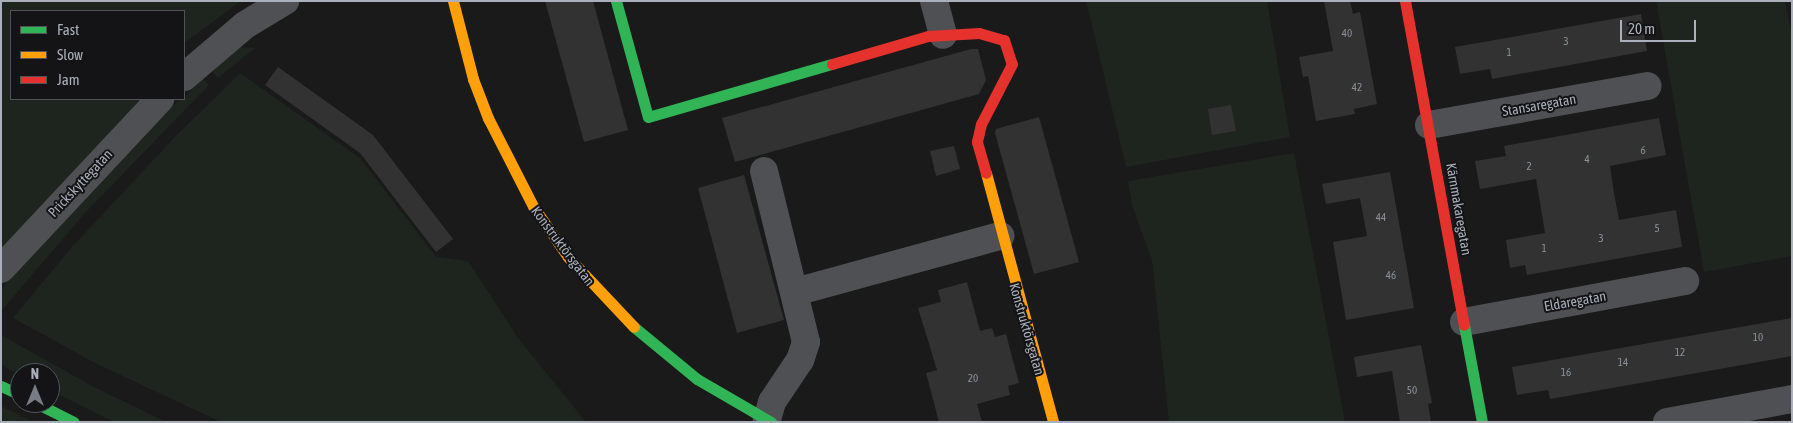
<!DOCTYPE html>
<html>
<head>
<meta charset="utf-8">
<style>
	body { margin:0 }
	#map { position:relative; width:1793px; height:423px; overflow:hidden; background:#1a1a1b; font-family:"Asap Condensed",sans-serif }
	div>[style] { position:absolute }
	.green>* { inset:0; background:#1d251e }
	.building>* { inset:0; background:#323233 }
	.street>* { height:28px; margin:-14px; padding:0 14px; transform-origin:14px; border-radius:14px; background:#4e5054 }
	.fast>* { height:11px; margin:-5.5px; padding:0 5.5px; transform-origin:5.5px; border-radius:5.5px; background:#30b455 }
	.slow>* { height:11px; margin:-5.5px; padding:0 5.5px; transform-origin:5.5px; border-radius:5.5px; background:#ff9f0a }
	.jam>* { height:11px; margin:-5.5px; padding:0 5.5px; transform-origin:5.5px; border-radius:5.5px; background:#e5322d }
	span { translate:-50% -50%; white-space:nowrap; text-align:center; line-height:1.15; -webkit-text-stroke:4px #141417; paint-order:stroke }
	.number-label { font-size:11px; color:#8c919a }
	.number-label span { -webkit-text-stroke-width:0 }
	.street-label { font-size:14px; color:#aab1bc }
	.frame { position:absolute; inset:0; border:2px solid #aab1bc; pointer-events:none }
	.legend { position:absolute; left:10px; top:10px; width:175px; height:90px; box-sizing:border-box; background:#141417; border:1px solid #505359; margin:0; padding:6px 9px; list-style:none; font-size:15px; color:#aab1bc }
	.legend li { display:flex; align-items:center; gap:10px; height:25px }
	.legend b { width:25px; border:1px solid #505359 }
	.north { position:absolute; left:10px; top:363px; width:50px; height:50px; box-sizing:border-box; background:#141417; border:1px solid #505359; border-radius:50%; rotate:0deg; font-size:14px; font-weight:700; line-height:20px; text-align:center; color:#aab1bc }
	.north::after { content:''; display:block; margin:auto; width:18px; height:22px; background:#787c84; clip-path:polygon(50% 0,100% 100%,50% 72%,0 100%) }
	.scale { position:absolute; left:1620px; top:20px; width:76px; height:22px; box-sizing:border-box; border:2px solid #aab1bc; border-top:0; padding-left:6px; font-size:15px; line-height:18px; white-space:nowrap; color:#aab1bc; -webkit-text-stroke:4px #141417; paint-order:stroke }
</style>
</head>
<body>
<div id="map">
	<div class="green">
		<i style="clip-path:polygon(1px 1px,241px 1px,184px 43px,184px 11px,11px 11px,11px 99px,144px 99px,1px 253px)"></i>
		<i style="clip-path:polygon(1086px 1px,1267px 1px,1290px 137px,1126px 167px)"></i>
		<i style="clip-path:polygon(1656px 1px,1785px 1px,1792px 38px,1792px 256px,1704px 272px)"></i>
		<i style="clip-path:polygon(240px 47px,255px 48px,218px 78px,212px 70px)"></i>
		<i style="clip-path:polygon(240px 73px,360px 158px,436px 257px,468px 261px,518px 338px,586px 422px,221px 422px,97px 364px,13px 318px,71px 248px,174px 138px)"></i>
		<i style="clip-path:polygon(202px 77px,209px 85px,85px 213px,1px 311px,1px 290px,4px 286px,132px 146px,180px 99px,184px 99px)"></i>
		<i style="clip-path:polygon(1294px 153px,1345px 422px,1169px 422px,1152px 260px,1132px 205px,1128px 181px)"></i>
		<i style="clip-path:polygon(1px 335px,92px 386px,166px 422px,114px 422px,50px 390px,50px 373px,20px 375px,7px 368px,1px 364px)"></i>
		<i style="clip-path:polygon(1px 406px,34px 422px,1px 422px)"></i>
	</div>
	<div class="building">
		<i style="clip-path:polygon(545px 1px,593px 1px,628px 130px,584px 142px)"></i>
		<i style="clip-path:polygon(1324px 1px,1350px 1px,1353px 14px,1360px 12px,1377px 104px,1354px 109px,1355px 114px,1316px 121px,1308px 76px,1303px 77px,1299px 57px,1333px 51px)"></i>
		<i style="clip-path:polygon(1641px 14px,1647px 51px,1492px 79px,1490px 69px,1460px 74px,1455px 47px)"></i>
		<i style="clip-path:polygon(971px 49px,978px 49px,986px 80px,979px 94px,735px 162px,722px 118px)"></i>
		<i style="clip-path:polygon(278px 67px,373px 135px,453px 239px,436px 252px,360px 153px,265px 85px)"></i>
		<i style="clip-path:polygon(1231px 105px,1236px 131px,1212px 135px,1208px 109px)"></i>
		<i style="clip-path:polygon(1039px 117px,1079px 262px,1034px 274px,995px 133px,996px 129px)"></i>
		<i style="clip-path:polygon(1659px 118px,1666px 155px,1610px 166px,1614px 193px,1619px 220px,1676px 210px,1682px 247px,1527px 275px,1525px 265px,1510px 268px,1506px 240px,1545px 233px,1536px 179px,1480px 189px,1475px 161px,1506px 156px,1504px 146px)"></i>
		<i style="clip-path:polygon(954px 146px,960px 169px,936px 176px,930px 151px)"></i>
		<i style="clip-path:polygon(1390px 172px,1414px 308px,1346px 320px,1333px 242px,1367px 236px,1360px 198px,1326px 204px,1322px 184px)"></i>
		<i style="clip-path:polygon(744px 175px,784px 320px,737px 333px,698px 188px)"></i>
		<i style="clip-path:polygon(967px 282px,980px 331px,992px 328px,995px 337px,1006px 334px,1019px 383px,1008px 386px,1010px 395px,977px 404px,982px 422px,939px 422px,926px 373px,937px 370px,918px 308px,941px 302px,938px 290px)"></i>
		<i style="clip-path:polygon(1792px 318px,1792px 356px,1550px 399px,1548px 390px,1517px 395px,1512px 367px)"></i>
		<i style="clip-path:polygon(1421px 345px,1432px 403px,1428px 404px,1431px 422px,1400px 422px,1392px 371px,1357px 377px,1354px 357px)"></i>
	</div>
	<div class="street">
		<i style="left:934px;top:1px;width:35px;rotate:75deg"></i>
		<i style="left:184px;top:77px;width:80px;rotate:-40.4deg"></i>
		<i style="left:245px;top:25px;width:47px;rotate:-31deg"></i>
		<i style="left:1429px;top:125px;width:222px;rotate:-10.1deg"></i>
		<i style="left:764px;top:171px;width:176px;rotate:76.2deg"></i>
		<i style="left:806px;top:342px;width:19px;rotate:108deg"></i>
		<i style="left:800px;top:360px;width:50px;rotate:123.7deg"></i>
		<i style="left:772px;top:402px;width:19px;rotate:106deg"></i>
		<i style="left:1px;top:269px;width:233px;rotate:-46.9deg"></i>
		<i style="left:795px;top:292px;width:213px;rotate:-15.3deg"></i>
		<i style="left:1464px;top:322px;width:225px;rotate:-10.5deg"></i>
		<i style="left:1667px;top:422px;width:127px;rotate:-10.4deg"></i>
	</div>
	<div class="fast">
		<i style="left:616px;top:1px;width:120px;rotate:74.6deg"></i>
		<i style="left:648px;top:117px;width:191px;rotate:-16.1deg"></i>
		<i style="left:1464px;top:325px;width:99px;rotate:79.5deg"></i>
		<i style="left:634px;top:327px;width:82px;rotate:39.5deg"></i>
		<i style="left:697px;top:379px;width:86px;rotate:30.2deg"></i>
		<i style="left:1px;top:386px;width:21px;rotate:25deg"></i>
		<i style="left:36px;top:403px;width:42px;rotate:26.6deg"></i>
	</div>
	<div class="slow">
		<i style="left:453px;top:1px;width:81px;rotate:75.6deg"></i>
		<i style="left:473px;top:79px;width:42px;rotate:69deg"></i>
		<i style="left:488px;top:118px;width:99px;rotate:62.9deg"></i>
		<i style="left:533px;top:206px;width:62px;rotate:55.5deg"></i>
		<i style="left:568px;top:257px;width:96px;rotate:46.7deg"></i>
		<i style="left:986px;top:173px;width:258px;rotate:74.9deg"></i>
	</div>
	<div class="jam">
		<i style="left:1405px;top:1px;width:329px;rotate:79.7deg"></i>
		<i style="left:832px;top:64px;width:100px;rotate:-16.3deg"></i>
		<i style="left:928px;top:36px;width:51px;rotate:-3.4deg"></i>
		<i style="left:979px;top:33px;width:26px;rotate:16deg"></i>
		<i style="left:1004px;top:40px;width:25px;rotate:72deg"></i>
		<i style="left:1012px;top:64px;width:68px;rotate:117.3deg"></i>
		<i style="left:981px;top:124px;width:18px;rotate:103deg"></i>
		<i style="left:977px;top:142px;width:32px;rotate:74deg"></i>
	</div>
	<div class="number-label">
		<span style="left:1347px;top:33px">40</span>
		<span style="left:1566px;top:41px">3</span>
		<span style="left:1509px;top:52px">1</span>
		<span style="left:1357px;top:87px">42</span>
		<span style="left:1643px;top:150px">6</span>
		<span style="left:1587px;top:159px">4</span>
		<span style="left:1529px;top:166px">2</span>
		<span style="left:1381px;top:217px">44</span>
		<span style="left:1657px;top:228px">5</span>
		<span style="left:1601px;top:238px">3</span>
		<span style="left:1544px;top:248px">1</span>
		<span style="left:1391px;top:275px">46</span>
		<span style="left:1758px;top:337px">10</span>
		<span style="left:1680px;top:352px">12</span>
		<span style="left:1623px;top:362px">14</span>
		<span style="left:1566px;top:372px">16</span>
		<span style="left:973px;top:378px">20</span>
		<span style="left:1412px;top:390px">50</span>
	</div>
	<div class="street-label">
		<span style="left:1539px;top:105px;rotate:-10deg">Stansaregatan</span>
		<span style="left:80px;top:183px;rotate:-47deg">Prickskyttegatan</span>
		<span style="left:1459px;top:209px;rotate:80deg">Kärnmakaregatan</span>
		<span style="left:563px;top:246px;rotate:53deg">Konstruktörsgatan</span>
		<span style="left:1575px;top:301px;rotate:-10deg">Eldaregatan</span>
		<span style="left:1027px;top:329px;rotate:74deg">Konstruktörsgatan</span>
	</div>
	<div class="frame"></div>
	<ul class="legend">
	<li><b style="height:6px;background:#30b455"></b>Fast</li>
	<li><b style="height:6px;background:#ff9f0a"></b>Slow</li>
	<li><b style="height:6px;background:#e5322d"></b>Jam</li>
	</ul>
	<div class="north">N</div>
	<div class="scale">20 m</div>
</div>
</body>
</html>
